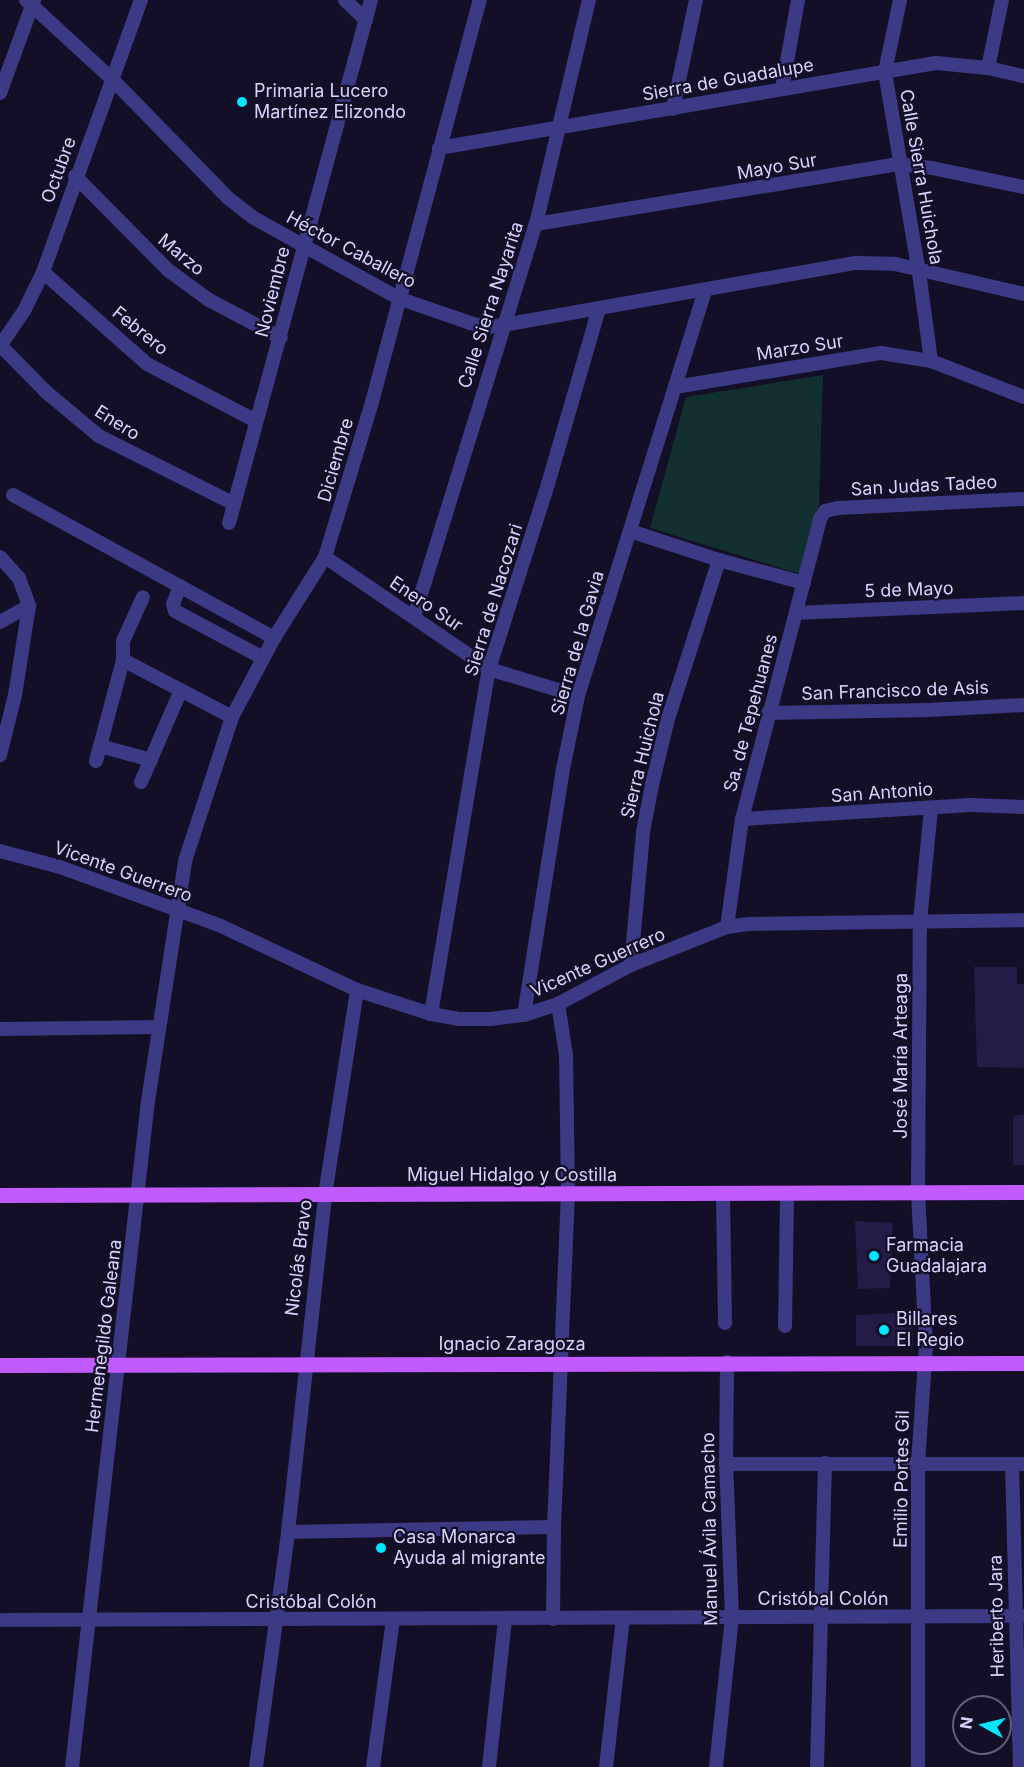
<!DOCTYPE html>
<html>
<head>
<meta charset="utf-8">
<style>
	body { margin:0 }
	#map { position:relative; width:1024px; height:1767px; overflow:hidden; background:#130f26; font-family:Inter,sans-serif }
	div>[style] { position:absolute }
	.green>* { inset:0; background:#12302f }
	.building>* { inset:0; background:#241b47 }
	.minor>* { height:14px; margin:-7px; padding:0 7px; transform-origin:7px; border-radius:7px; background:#3d3a85 }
	.major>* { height:15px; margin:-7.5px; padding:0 7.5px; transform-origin:7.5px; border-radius:7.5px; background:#c25bff }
	.dots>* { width:16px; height:16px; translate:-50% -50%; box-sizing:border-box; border:3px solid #130f26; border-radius:50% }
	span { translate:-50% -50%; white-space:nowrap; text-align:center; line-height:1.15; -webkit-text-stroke:4.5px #130f26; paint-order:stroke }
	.street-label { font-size:18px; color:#d9d4ff }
	.poi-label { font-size:18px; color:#d9d4ff }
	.left { translate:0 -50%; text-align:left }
	.north { position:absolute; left:952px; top:1695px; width:60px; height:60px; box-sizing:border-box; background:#130f26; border:2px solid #625e7d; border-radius:50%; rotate:278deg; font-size:16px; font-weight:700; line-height:24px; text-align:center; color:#d9d4ff }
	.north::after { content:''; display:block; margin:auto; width:21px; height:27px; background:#00e5ff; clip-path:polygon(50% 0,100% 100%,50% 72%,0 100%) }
</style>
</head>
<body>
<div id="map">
	<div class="green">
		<i style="clip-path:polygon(823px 375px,819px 504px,800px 574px,650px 528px,686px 397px)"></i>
	</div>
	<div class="building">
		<i style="clip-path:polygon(974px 967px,1017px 967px,1017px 984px,1024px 984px,1024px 1068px,977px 1067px)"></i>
		<i style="clip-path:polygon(1024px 1114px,1024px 1165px,1013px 1165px,1013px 1116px)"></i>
		<i style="clip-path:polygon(855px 1221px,893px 1223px,890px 1288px,858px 1289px)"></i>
		<i style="clip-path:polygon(912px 1312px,913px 1346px,856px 1346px,856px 1315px)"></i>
	</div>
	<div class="minor">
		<i style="left:26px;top:0;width:117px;rotate:42.6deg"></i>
		<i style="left:112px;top:79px;width:166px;rotate:45.7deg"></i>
		<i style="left:228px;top:198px;width:31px;rotate:38deg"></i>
		<i style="left:252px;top:217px;width:167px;rotate:29deg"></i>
		<i style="left:398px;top:298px;width:76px;rotate:19.1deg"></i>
		<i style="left:470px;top:323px;width:17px;rotate:13deg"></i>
		<i style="left:487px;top:327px;width:16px;rotate:-7deg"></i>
		<i style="left:503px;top:325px;width:358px;rotate:-10deg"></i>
		<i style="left:856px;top:263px;width:39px;rotate:1deg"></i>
		<i style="left:895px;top:264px;width:132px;rotate:13.1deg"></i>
		<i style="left:345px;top:0;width:29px;rotate:44deg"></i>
		<i style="left:900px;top:0;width:74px;rotate:101.8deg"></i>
		<i style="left:885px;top:72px;width:203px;rotate:80.4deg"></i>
		<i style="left:919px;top:272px;width:90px;rotate:82.3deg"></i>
		<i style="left:988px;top:68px;width:69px;rotate:-78.4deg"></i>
		<i style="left:782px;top:89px;width:90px;rotate:-79.8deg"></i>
		<i style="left:0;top:93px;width:99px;rotate:-69.9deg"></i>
		<i style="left:673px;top:109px;width:111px;rotate:-78.1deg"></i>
		<i style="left:439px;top:148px;width:504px;rotate:-9.71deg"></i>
		<i style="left:936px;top:63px;width:52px;rotate:5.5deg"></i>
		<i style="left:988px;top:68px;width:37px;rotate:13deg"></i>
		<i style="left:75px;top:176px;width:132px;rotate:45.3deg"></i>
		<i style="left:168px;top:270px;width:51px;rotate:36.2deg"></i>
		<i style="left:209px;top:300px;width:81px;rotate:27.8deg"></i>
		<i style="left:536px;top:224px;width:369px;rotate:-9.4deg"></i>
		<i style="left:900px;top:164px;width:32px;rotate:7deg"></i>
		<i style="left:932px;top:168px;width:94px;rotate:11.7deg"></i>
		<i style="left:43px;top:272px;width:139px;rotate:41.5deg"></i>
		<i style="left:147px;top:364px;width:123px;rotate:27.6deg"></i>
		<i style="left:0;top:345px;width:64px;rotate:45.6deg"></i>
		<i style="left:45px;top:391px;width:70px;rotate:39.8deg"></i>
		<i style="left:99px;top:436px;width:151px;rotate:26.7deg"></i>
		<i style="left:0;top:346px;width:42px;rotate:-55.6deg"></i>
		<i style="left:24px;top:311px;width:43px;rotate:-64deg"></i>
		<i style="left:43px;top:272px;width:289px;rotate:-70.2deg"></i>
		<i style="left:675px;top:387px;width:209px;rotate:-9.4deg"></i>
		<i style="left:881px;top:353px;width:51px;rotate:9.1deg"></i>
		<i style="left:931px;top:361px;width:100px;rotate:21.2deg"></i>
		<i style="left:13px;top:495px;width:298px;rotate:28.7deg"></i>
		<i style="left:229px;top:523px;width:542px;rotate:-74.81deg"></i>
		<i style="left:630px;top:531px;width:94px;rotate:18deg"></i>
		<i style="left:719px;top:560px;width:88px;rotate:15.1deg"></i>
		<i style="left:0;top:557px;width:28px;rotate:48deg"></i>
		<i style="left:19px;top:578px;width:30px;rotate:70deg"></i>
		<i style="left:29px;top:606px;width:90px;rotate:98.9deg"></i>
		<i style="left:15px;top:695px;width:62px;rotate:104deg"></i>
		<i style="left:325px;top:557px;width:199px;rotate:34.3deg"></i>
		<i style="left:489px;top:669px;width:93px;rotate:16.9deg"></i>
		<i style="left:180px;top:586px;width:19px;rotate:111deg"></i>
		<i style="left:173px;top:604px;width:7px;rotate:74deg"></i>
		<i style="left:175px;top:611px;width:100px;rotate:28.1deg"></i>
		<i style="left:796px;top:613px;width:228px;rotate:-2.5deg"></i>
		<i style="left:414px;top:617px;width:412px;rotate:-72.8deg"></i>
		<i style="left:536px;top:224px;width:230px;rotate:-76.7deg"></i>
		<i style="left:0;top:622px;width:33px;rotate:-29deg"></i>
		<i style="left:123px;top:660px;width:123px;rotate:27.6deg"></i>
		<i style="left:768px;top:713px;width:161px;rotate:-1.1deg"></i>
		<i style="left:929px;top:710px;width:95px;rotate:-3deg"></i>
		<i style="left:100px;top:746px;width:53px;rotate:15.4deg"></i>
		<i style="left:96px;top:761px;width:105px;rotate:-75deg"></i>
		<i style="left:123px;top:660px;width:19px;rotate:-90deg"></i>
		<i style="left:123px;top:641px;width:48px;rotate:-65.6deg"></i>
		<i style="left:141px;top:782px;width:100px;rotate:-66.5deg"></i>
		<i style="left:742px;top:819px;width:229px;rotate:-3.5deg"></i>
		<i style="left:971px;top:805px;width:53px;rotate:2.2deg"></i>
		<i style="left:0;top:851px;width:62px;rotate:14.9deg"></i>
		<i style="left:60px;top:867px;width:171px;rotate:20.1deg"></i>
		<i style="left:221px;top:926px;width:150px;rotate:25.2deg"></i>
		<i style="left:357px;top:990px;width:78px;rotate:18deg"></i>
		<i style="left:431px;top:1014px;width:27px;rotate:10deg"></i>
		<i style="left:458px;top:1019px;width:32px"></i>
		<i style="left:490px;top:1019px;width:34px;rotate:-7deg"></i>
		<i style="left:524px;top:1015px;width:36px;rotate:-18deg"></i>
		<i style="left:558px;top:1004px;width:83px;rotate:-28.1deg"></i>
		<i style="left:631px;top:965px;width:103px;rotate:-21.6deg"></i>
		<i style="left:727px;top:927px;width:22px;rotate:-8deg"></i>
		<i style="left:749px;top:924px;width:275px;rotate:-0.8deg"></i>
		<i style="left:727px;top:927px;width:109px;rotate:-82.1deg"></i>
		<i style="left:742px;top:819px;width:310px;rotate:-75.4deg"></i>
		<i style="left:820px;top:519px;width:9px;rotate:-58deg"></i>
		<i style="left:825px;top:511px;width:13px;rotate:-13deg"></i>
		<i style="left:838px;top:508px;width:186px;rotate:-2.8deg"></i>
		<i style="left:631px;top:965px;width:134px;rotate:-84.8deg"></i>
		<i style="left:643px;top:832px;width:48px;rotate:-79.2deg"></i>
		<i style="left:652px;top:785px;width:68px;rotate:-76.4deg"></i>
		<i style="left:668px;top:719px;width:167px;rotate:-72.2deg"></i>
		<i style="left:431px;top:1014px;width:350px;rotate:-80.5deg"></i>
		<i style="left:489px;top:669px;width:194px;rotate:-72.3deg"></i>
		<i style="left:548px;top:484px;width:182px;rotate:-73.8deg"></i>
		<i style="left:524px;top:1015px;width:249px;rotate:-81deg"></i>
		<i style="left:563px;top:769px;width:75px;rotate:-78.4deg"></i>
		<i style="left:578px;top:696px;width:424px;rotate:-72.6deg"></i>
		<i style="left:0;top:1029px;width:159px;rotate:-0.7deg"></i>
		<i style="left:723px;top:1194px;width:129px;rotate:89.1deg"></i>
		<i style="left:785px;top:1326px;width:132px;rotate:-89.1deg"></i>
		<i style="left:726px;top:1464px;width:298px"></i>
		<i style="left:1012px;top:1464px;width:303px;rotate:88.5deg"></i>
		<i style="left:288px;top:1532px;width:266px;rotate:-1.1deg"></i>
		<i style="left:553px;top:1619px;width:92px;rotate:-89.4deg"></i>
		<i style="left:554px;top:1527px;width:332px;rotate:-87.6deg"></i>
		<i style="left:568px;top:1195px;width:140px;rotate:-90.8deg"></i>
		<i style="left:566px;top:1055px;width:52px;rotate:-98.9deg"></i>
		<i style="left:0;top:1620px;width:1024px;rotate:-0.22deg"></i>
		<i style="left:72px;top:1767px;width:670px;rotate:-83.49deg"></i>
		<i style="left:148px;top:1101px;width:243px;rotate:-81.2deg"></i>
		<i style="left:185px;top:861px;width:151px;rotate:-71.9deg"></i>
		<i style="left:232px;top:717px;width:89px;rotate:-62deg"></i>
		<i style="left:274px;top:638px;width:96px;rotate:-57.8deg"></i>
		<i style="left:325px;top:557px;width:162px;rotate:-73.1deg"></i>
		<i style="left:372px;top:402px;width:416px;rotate:-75deg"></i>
		<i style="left:256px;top:1767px;width:237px;rotate:-82.2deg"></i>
		<i style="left:288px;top:1532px;width:339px;rotate:-83.7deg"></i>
		<i style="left:325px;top:1195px;width:207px;rotate:-81.1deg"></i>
		<i style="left:373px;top:1767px;width:149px;rotate:-82.3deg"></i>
		<i style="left:489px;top:1767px;width:148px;rotate:-83.8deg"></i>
		<i style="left:606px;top:1767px;width:150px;rotate:-83.5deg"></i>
		<i style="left:716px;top:1767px;width:151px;rotate:-83.9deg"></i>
		<i style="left:732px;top:1617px;width:153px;rotate:-92.2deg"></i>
		<i style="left:726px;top:1464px;width:102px;rotate:-89.4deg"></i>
		<i style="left:817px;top:1767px;width:304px;rotate:-88.5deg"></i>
		<i style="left:918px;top:1767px;width:304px;rotate:-90deg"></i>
		<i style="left:918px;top:1463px;width:117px;rotate:-86.1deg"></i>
		<i style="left:926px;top:1346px;width:154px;rotate:-93deg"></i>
		<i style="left:918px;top:1192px;width:271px;rotate:-89.6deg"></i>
		<i style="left:920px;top:921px;width:114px;rotate:-84.4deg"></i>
	</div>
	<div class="major">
		<i style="left:0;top:1195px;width:1024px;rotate:-0.17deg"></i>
		<i style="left:0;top:1365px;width:1024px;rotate:-0.11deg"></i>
	</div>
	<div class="dots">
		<i style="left:242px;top:102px;background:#00e5ff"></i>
		<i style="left:874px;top:1256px;background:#00e5ff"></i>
		<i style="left:884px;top:1330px;background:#00e5ff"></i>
		<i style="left:381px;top:1548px;background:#00e5ff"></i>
	</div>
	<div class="street-label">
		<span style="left:728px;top:80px;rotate:-10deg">Sierra de Guadalupe</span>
		<span style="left:777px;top:167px;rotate:-10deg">Mayo Sur</span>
		<span style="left:59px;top:170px;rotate:-70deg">Octubre</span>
		<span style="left:921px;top:177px;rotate:80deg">Calle Sierra Huichola</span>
		<span style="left:351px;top:250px;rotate:28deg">Héctor Caballero</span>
		<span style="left:181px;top:255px;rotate:40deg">Marzo</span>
		<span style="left:273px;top:292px;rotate:-76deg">Noviembre</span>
		<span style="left:491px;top:305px;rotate:-72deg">Calle Sierra Nayarita</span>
		<span style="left:140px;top:331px;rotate:39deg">Febrero</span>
		<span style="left:800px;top:348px;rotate:-9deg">Marzo Sur</span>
		<span style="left:117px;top:423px;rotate:32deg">Enero</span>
		<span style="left:336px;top:460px;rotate:-74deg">Diciembre</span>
		<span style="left:924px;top:486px;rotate:-3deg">San Judas Tadeo</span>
		<span style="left:909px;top:590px;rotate:-2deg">5 de Mayo</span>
		<span style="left:494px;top:600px;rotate:-73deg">Sierra de Nacozari</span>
		<span style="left:426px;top:604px;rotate:34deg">Enero Sur</span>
		<span style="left:578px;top:643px;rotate:-74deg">Sierra de la Gavia</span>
		<span style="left:895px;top:691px;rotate:-2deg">San Francisco de Asis</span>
		<span style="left:751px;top:713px;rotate:-75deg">Sa. de Tepehuanes</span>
		<span style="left:643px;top:755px;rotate:-76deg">Sierra Huichola</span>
		<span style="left:882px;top:793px;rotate:-4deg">San Antonio</span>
		<span style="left:123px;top:872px;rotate:20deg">Vicente Guerrero</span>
		<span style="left:598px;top:963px;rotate:-24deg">Vicente Guerrero</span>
		<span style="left:901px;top:1056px;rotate:-90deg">José María Arteaga</span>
		<span style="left:512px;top:1175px">Miguel Hidalgo y Costilla</span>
		<span style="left:299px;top:1258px;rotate:-83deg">Nicolás Bravo</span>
		<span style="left:104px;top:1336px;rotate:-83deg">Hermenegildo Galeana</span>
		<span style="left:512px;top:1344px">Ignacio Zaragoza</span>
		<span style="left:902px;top:1479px;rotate:-89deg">Emilio Portes Gil</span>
		<span style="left:710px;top:1529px;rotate:-91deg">Manuel Ávila Camacho</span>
		<span style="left:823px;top:1599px">Cristóbal Colón</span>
		<span style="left:311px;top:1602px">Cristóbal Colón</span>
		<span style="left:997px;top:1616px;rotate:-91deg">Heriberto Jara</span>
	</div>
	<div class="poi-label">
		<span class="left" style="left:254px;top:102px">Primaria Lucero<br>Martínez Elizondo</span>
		<span class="left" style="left:886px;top:1256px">Farmacia<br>Guadalajara</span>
		<span class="left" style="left:896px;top:1330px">Billares<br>El Regio</span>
		<span class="left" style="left:393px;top:1548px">Casa Monarca<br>Ayuda al migrante</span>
	</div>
	<div class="north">N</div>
</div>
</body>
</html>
